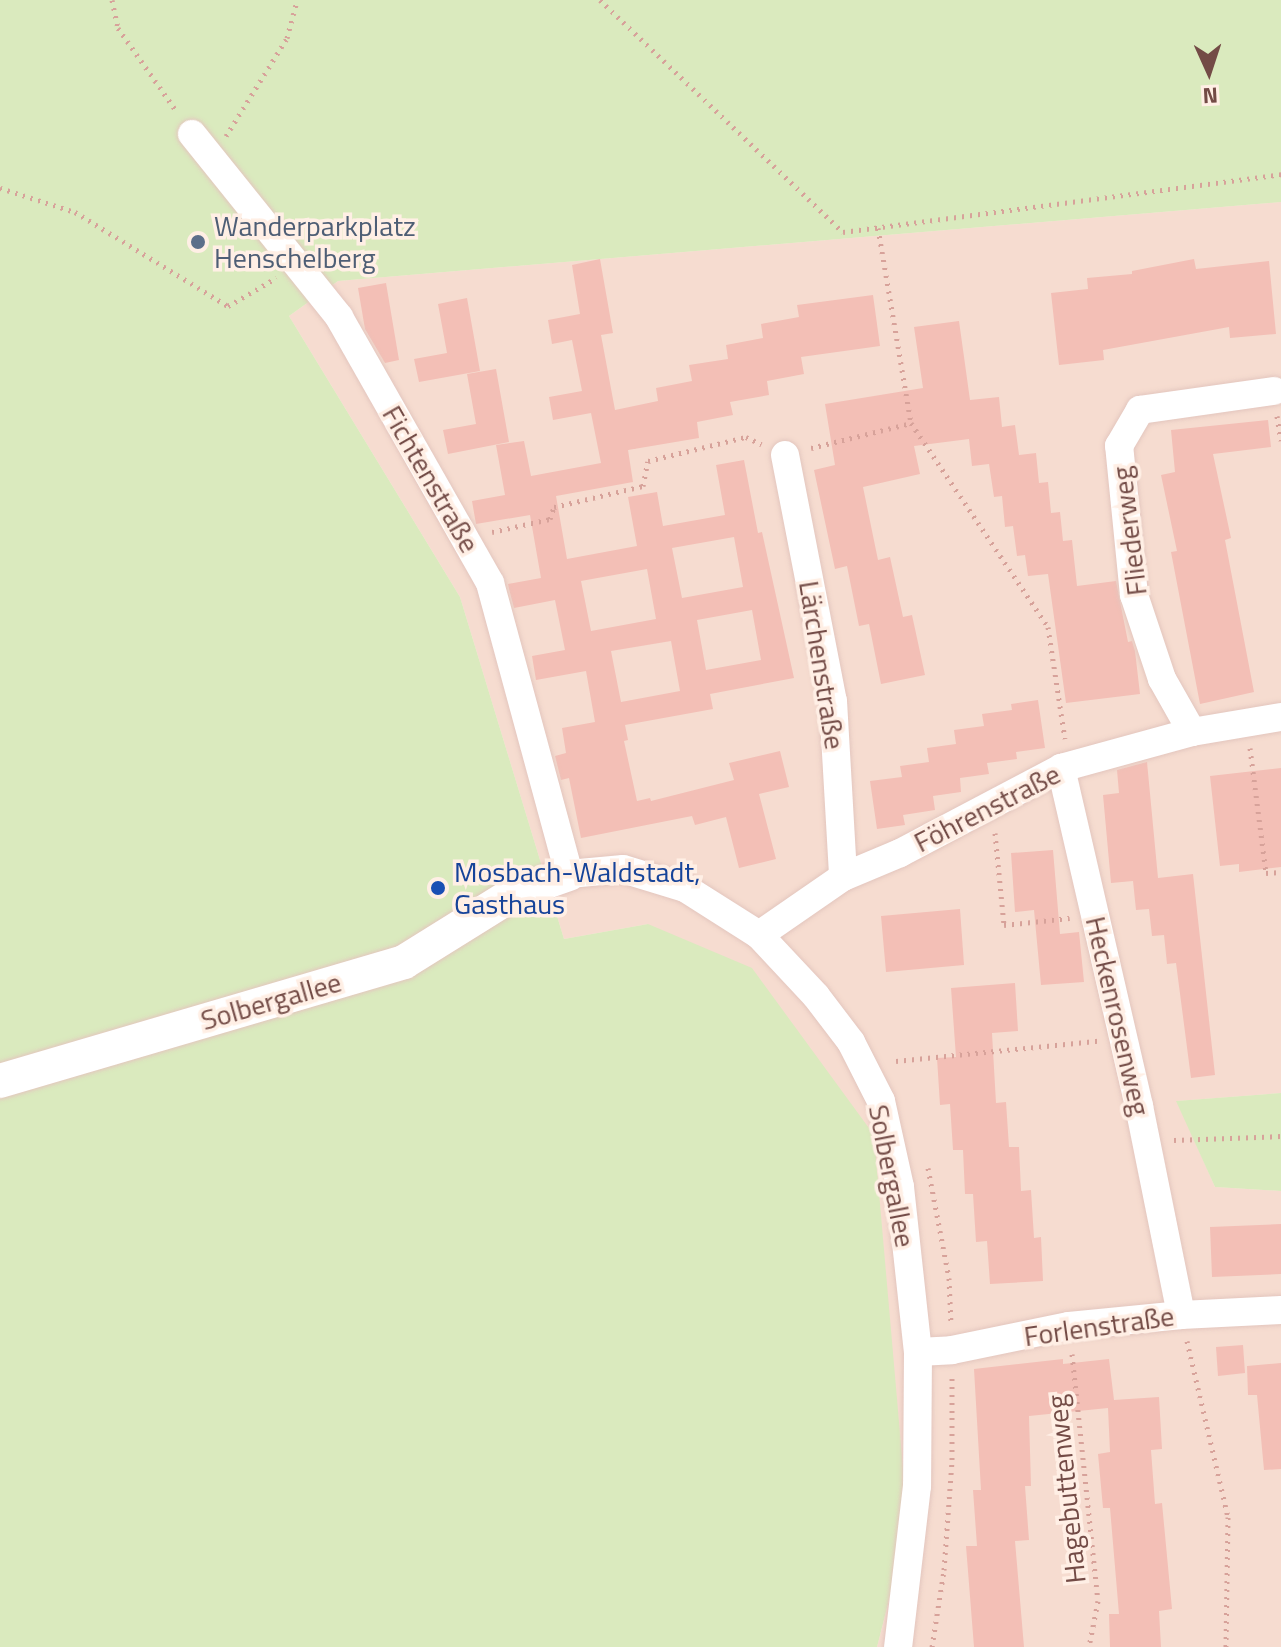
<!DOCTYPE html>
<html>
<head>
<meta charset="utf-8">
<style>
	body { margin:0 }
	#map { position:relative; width:1281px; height:1647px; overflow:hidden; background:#fdeadf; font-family:"Titillium Web",sans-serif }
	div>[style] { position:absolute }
	.residential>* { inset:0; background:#f6dcd0 }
	.green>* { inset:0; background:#daeabe }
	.building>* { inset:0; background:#f3bfb6 }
	.path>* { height:5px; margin-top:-2.5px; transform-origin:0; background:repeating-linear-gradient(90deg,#d7a29a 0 2px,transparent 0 8px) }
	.roads { filter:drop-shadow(0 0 2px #e3c6be) drop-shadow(0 0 2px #e3c6be) }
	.minor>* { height:28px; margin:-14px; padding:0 14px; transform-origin:14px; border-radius:14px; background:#fff }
	.tertiary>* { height:34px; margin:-17px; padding:0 17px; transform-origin:17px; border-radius:17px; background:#fff }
	.dots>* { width:22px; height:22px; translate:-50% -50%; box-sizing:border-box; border:4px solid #ffefe5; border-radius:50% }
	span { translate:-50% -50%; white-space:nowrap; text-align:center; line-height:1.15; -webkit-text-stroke:7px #ffefe5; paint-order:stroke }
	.service-label { font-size:28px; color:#4e5e75 }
	.left { translate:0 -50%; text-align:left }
	.street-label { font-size:28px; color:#734b46 }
	.transit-label { font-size:28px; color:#164399 }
	.north { position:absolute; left:1169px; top:32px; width:80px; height:80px; -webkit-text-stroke:6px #ffefe5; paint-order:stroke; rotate:177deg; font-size:22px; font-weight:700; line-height:32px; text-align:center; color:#734b46 }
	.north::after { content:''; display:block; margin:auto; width:28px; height:36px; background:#734b46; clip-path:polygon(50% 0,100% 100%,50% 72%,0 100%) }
</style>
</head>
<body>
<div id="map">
	<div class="residential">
		<i style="clip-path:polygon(1281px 202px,1281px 1093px,1177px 1101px,1215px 1187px,1281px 1191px,1281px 1647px,877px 1647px,908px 1525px,648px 924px,564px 939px,460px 597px,289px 316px,338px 281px)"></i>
	</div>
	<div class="green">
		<i style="clip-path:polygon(0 0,1281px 0,1281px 202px,338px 281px,289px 316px,460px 597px,564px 939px,648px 924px,752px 968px,874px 1135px,908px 1525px,877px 1647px,0 1647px)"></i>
		<i style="clip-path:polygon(1281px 1093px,1281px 1191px,1215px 1187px,1176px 1101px)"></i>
	</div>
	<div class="building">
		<i style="clip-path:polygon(evenodd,600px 259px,613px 333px,601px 335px,615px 410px,658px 401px,656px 388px,692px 381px,689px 365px,728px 359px,726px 345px,763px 338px,761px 324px,799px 317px,797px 305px,873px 295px,880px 346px,801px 357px,804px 374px,767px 381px,769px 395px,730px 402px,733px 415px,697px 422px,699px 438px,628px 450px,633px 482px,556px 496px,567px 559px,637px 546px,628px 497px,657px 492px,663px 526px,725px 515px,716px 465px,744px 460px,758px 533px,762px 532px,794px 678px,710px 694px,713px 709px,625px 725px,628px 740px,624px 741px,637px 801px,650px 798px,651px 801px,734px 780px,729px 763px,780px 751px,789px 787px,759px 794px,776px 859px,739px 868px,726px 817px,695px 825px,692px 816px,581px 838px,569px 778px,561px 780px,555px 756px,566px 753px,562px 728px,595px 722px,586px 671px,536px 680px,532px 656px,565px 650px,555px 600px,514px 608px,509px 589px,508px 584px,541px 578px,530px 515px,476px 524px,472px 501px,505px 495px,496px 445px,524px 441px,531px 476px,601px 463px,591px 413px,553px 420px,549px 397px,582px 391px,572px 340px,552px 344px,548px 320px,580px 314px,572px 265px,600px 259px,734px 537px,743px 587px,682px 598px,672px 548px,734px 537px,600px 259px,647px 569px,656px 619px,591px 631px,581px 581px,647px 569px,600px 259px,752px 610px,761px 660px,706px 670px,697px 620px,752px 610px,600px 259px,671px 641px,680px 691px,621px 702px,611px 651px,671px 641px)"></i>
		<i style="clip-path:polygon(1194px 259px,1196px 269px,1269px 261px,1276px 334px,1230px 338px,1229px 327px,1103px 350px,1104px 360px,1059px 365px,1051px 293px,1088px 289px,1087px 278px,1132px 274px,1132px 271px)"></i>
		<i style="clip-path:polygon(386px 283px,399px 360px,385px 363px,365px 329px,358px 288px)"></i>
		<i style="clip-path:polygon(467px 298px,480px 371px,419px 382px,414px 359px,447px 353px,438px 304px)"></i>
		<i style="clip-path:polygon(959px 321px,970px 400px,999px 397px,1002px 427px,1015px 425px,1019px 455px,1036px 453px,1039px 483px,1048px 482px,1051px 513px,1060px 512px,1063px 541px,1072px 540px,1077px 586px,1116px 581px,1128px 642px,1132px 641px,1135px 651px,1140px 694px,1066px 703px,1048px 574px,1028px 576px,1025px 555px,1017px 556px,1013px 526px,1005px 527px,1002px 496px,994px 497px,989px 464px,972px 466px,969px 439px,914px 446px,920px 474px,863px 487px,878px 560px,890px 557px,903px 617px,912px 615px,925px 675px,881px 684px,869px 624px,859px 626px,847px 566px,835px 569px,814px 470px,835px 465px,825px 404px,923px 388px,914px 327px)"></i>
		<i style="clip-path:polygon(496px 369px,509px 442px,448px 454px,443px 430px,476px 424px,467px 374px)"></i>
		<i style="clip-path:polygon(1268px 420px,1271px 447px,1213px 454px,1231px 538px,1225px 540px,1254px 692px,1200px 704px,1171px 552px,1177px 551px,1161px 475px,1175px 472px,1171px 430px)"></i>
		<i style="clip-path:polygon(1038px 700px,1045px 748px,1016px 752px,1017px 759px,987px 763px,989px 774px,960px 778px,961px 792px,933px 796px,935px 810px,903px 815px,905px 825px,877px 829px,870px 781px,902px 777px,900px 766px,929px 762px,927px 748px,956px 744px,954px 730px,984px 726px,982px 714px,1012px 710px,1011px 704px)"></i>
		<i style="clip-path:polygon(1147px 762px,1158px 878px,1193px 874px,1215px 1075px,1191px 1078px,1176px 963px,1167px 964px,1164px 935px,1152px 936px,1149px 909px,1136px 910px,1133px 881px,1111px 883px,1103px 795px,1119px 793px,1117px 770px)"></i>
		<i style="clip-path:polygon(1281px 768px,1281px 867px,1239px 872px,1239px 864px,1220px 866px,1210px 776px)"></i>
		<i style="clip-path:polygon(1053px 850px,1060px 934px,1079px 932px,1084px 982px,1041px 985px,1034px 910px,1015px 912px,1011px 853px)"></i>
		<i style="clip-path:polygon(960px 909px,964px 965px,886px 972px,881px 916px)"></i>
		<i style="clip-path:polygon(1015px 983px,1018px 1031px,992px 1033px,996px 1103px,1006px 1102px,1009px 1147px,1019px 1147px,1021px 1191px,1031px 1190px,1034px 1238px,1041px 1237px,1043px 1281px,990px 1284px,987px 1241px,976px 1242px,973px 1194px,965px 1194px,963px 1150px,953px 1150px,950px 1104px,940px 1105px,937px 1058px,956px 1057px,951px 988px)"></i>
		<i style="clip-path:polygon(1281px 1224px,1281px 1274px,1212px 1277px,1210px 1227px)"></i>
		<i style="clip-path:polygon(1243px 1345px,1245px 1373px,1218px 1376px,1216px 1347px)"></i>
		<i style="clip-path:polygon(1063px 1359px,1063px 1364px,1109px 1359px,1114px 1400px,1159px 1397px,1162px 1449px,1151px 1450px,1155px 1504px,1162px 1503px,1172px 1609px,1159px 1611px,1161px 1647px,1110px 1647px,1109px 1614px,1119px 1614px,1110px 1508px,1103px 1508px,1098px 1454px,1110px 1452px,1108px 1408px,1029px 1416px,1031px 1486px,1025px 1486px,1029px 1540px,1015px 1541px,1024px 1647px,974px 1647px,966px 1546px,977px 1546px,973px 1490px,981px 1490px,974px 1369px)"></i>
		<i style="clip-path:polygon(1281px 1363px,1281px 1469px,1264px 1470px,1257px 1395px,1248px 1395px,1247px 1366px)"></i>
	</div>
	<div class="path">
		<i style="left:112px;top:0;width:29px;rotate:78deg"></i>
		<i style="left:118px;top:28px;width:103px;rotate:54.9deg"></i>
		<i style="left:600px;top:0;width:336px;rotate:43.7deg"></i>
		<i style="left:843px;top:232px;width:442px;rotate:-7.5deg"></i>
		<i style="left:226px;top:136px;width:115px;rotate:-58.1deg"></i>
		<i style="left:287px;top:38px;width:39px;rotate:-75deg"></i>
		<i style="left:0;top:188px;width:79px;rotate:17.7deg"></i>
		<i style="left:75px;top:212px;width:180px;rotate:31.6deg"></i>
		<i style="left:228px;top:306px;width:56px;rotate:-30.3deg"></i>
		<i style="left:878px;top:228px;width:198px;rotate:80.4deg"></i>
		<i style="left:911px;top:423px;width:246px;rotate:56.1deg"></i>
		<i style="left:1048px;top:627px;width:113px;rotate:81.4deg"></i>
		<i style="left:1277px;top:416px;width:25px;rotate:81deg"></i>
		<i style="left:811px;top:448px;width:103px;rotate:-14deg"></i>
		<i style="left:492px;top:532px;width:59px;rotate:-12.6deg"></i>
		<i style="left:550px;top:519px;width:13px;rotate:-72deg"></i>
		<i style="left:554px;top:507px;width:91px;rotate:-13.3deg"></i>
		<i style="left:643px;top:486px;width:25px;rotate:-79deg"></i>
		<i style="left:648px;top:461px;width:101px;rotate:-13.8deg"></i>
		<i style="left:746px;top:437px;width:17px;rotate:25deg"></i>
		<i style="left:1250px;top:748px;width:126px;rotate:82.7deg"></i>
		<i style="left:1266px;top:873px;width:15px;rotate:-4deg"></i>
		<i style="left:995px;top:833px;width:92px;rotate:84.4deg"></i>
		<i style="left:1004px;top:925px;width:66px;rotate:-6.1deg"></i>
		<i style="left:896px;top:1061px;width:203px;rotate:-5.7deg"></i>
		<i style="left:1174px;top:1140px;width:107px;rotate:-2.1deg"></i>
		<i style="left:928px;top:1168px;width:112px;rotate:79.2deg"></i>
		<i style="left:949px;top:1278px;width:46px;rotate:87.5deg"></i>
		<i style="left:1187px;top:1341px;width:181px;rotate:76.9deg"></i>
		<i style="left:1228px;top:1517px;width:130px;rotate:90.9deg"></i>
		<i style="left:1072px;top:1354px;width:248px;rotate:84deg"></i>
		<i style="left:1098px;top:1601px;width:47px;rotate:101.1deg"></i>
		<i style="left:932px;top:1647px;width:78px;rotate:-81.1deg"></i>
		<i style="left:944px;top:1570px;width:110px;rotate:-85.8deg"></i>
		<i style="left:952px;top:1460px;width:82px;rotate:-90deg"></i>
	</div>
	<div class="roads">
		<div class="minor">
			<i style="left:192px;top:134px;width:235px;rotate:51.2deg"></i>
			<i style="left:339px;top:317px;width:306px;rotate:60.4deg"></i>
			<i style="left:490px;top:583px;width:302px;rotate:74.8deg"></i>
			<i style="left:569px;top:874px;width:54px;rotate:-5.3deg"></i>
			<i style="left:623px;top:869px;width:65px;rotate:17deg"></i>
			<i style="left:685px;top:888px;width:88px;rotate:32.4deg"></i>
			<i style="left:759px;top:935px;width:83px;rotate:46.9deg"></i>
			<i style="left:816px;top:996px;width:58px;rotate:52.7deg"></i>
			<i style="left:851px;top:1042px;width:66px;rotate:63deg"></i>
			<i style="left:881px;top:1101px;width:88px;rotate:77.5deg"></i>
			<i style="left:900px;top:1187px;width:166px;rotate:83.8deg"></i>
			<i style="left:918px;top:1352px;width:134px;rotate:90.4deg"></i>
			<i style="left:917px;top:1486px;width:162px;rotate:96.7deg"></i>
			<i style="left:785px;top:455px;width:251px;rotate:79deg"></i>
			<i style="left:833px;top:701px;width:176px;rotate:86.7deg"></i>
			<i style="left:1192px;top:732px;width:61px;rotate:-119.5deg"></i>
			<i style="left:1162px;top:679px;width:89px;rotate:-108.4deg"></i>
			<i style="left:1134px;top:595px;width:150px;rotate:-95.7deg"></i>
			<i style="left:1119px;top:446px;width:42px;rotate:-59.7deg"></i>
			<i style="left:1140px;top:410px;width:135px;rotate:-8.1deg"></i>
			<i style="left:1061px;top:768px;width:347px;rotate:77deg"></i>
			<i style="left:1139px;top:1106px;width:213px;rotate:78.6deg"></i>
			<i style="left:759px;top:935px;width:102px;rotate:-34.6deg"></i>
			<i style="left:843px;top:877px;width:62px;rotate:-22.8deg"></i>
			<i style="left:900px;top:853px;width:182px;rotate:-27.8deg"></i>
			<i style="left:1061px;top:768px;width:136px;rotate:-15.4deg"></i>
			<i style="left:1192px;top:732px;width:90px;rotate:-9.6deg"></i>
			<i style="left:918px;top:1352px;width:34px;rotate:-3deg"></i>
			<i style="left:952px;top:1350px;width:119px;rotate:-11.6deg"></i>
			<i style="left:1069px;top:1326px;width:113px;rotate:-5.6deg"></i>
			<i style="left:1181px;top:1315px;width:100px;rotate:-2.9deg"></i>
		</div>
		<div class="tertiary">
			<i style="left:0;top:1081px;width:421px;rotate:-16.4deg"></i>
			<i style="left:404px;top:962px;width:131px;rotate:-31.9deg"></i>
			<i style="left:515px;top:893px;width:57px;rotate:-19.4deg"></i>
		</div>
	</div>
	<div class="dots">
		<i style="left:198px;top:242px;background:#5c6f8a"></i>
		<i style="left:438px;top:888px;background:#1a4fb4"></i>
	</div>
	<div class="service-label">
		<span class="left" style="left:214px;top:242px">Wanderparkplatz<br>Henschelberg</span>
	</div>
	<div class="street-label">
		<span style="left:431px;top:479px;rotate:60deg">Fichtenstraße</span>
		<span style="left:1129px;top:531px;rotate:-97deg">Fliederweg</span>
		<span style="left:822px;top:665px;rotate:81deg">Lärchenstraße</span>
		<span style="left:987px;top:808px;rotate:-27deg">Föhrenstraße</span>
		<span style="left:271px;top:1001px;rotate:-16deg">Solbergallee</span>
		<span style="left:1118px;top:1016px;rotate:77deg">Heckenrosenweg</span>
		<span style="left:892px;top:1176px;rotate:79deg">Solbergallee</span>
		<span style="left:1099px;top:1326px;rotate:-8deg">Forlenstraße</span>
		<span style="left:1066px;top:1489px;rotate:-96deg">Hagebuttenweg</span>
	</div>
	<div class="transit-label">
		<span class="left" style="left:454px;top:888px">Mosbach-Waldstadt,<br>Gasthaus</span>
	</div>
	<div class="north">N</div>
</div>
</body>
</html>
